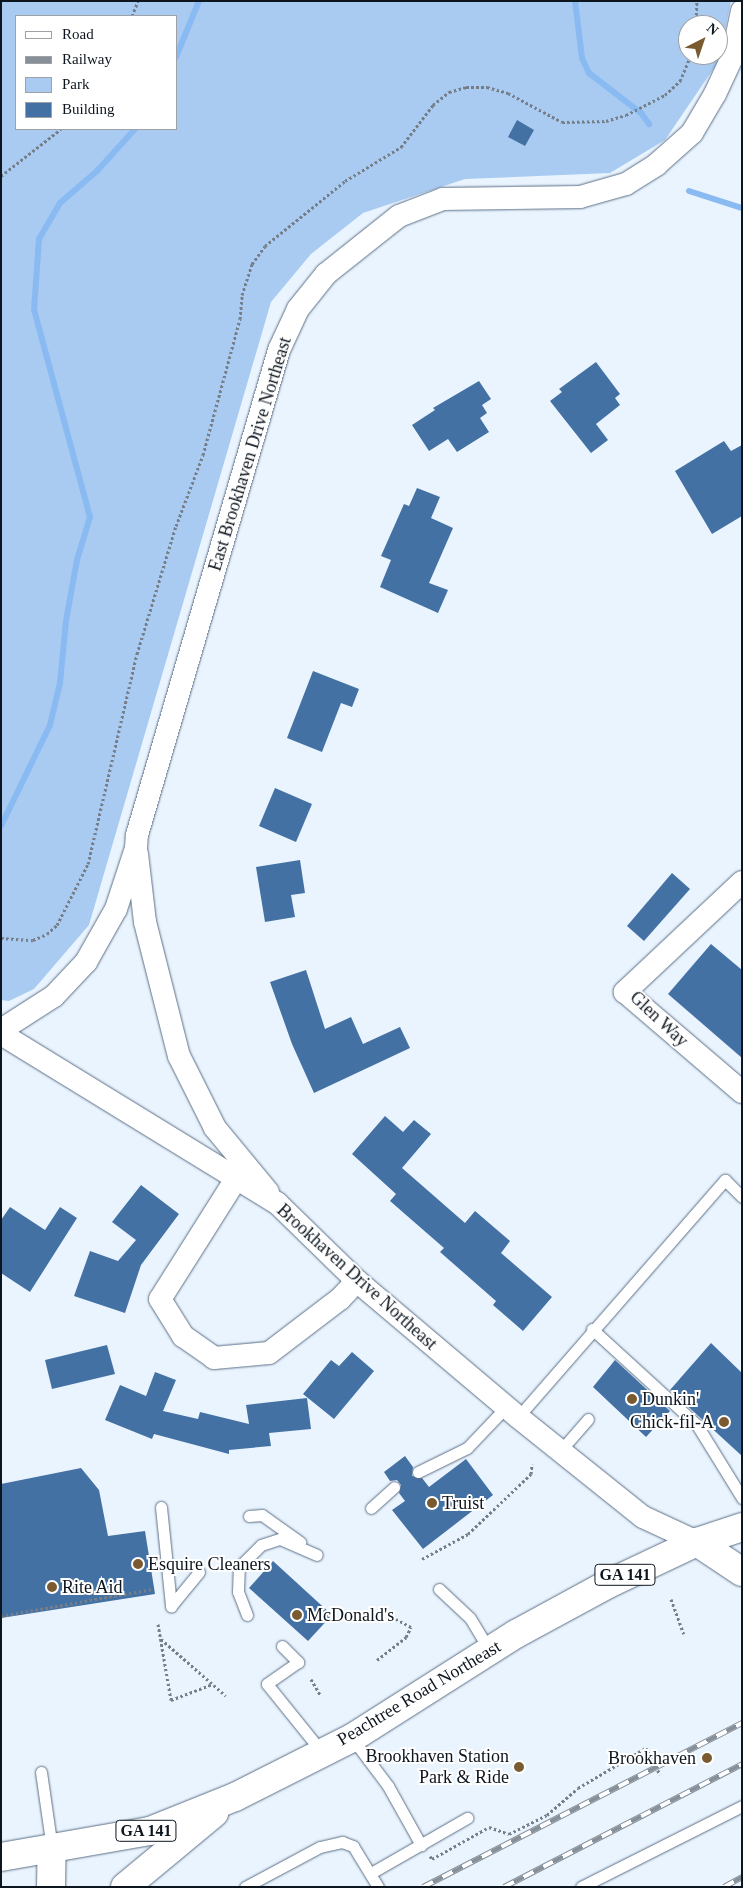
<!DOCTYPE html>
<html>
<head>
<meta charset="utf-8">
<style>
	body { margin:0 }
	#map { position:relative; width:743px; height:1888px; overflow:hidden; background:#eaf4fe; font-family:"Times New Roman",serif }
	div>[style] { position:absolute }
	.green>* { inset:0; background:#a9cbf2 }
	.stream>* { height:6px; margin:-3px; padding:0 3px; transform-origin:3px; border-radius:3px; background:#8abaf2 }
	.building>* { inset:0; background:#4471a4 }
	.path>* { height:3px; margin-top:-1.5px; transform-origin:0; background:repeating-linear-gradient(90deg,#767f89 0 2.5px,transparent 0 5px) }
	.roads { filter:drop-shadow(0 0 1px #5b6f87) drop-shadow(0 0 1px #5b6f87) }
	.lane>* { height:11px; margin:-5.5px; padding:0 5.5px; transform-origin:5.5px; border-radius:5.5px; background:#fff }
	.street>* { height:22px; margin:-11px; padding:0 11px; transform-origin:11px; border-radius:11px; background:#fff }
	.secondary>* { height:28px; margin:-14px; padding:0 14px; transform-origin:14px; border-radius:14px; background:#fff }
	.highway>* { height:28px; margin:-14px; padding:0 14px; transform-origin:14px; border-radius:14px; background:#fff }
	.rail>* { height:5.5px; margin-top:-2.75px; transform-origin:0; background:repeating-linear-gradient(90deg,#fff 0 11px,#879099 0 22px); box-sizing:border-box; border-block:1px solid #879099 }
	.dots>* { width:14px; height:14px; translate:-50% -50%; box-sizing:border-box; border:2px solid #fff; border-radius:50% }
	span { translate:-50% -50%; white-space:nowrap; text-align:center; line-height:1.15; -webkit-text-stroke:4px #fff; paint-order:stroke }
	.shield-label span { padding:1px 4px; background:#fff; border:1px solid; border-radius:4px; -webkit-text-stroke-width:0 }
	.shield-label { font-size:16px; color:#0d151e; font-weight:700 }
	.street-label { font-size:18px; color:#0d151e }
	.poi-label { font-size:18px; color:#0d151e }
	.left { translate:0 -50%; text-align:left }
	.right { translate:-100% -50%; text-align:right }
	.frame { position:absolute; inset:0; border:2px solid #0d151e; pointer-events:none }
	.legend { position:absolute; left:15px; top:15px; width:162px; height:115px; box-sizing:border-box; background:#fff; border:1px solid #9ea1a5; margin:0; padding:6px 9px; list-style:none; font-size:15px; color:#0d151e }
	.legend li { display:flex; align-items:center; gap:10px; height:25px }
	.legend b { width:25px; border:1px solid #9ea1a5 }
	.north { position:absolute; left:678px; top:15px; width:50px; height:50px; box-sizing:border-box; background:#fff; border:1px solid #9ea1a5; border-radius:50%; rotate:41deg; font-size:14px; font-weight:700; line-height:20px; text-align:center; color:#0d151e }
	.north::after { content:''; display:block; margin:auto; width:18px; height:22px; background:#7a5a30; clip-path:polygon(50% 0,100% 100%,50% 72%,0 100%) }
</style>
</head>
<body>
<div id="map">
	<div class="green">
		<i style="clip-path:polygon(evenodd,1px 1px,731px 1px,718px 62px,665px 140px,610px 173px,465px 179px,363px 213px,311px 254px,271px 302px,89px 925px,34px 989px,9px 1001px,1px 1000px,1px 1px,16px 16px,176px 16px,176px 129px,16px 129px,16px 16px,1px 1px,688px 25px,718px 25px,718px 55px,688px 55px,688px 25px)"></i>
	</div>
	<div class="stream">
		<i style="left:575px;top:1px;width:57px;rotate:83deg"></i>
		<i style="left:582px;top:58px;width:17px;rotate:65deg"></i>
		<i style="left:589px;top:73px;width:66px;rotate:37.6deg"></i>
		<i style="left:641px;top:113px;width:14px;rotate:54deg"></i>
		<i style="left:176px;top:57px;width:61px;rotate:-67.7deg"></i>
		<i style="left:689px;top:191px;width:56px;rotate:17.8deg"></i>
		<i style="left:1px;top:826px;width:112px;rotate:-64.1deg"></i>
		<i style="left:50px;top:725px;width:43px;rotate:-76.6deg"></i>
		<i style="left:60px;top:683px;width:62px;rotate:-84.5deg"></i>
		<i style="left:66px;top:621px;width:62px;rotate:-79.8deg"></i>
		<i style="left:77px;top:560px;width:45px;rotate:-73.2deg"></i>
		<i style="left:90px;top:517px;width:214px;rotate:-105.1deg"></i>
		<i style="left:34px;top:310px;width:71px;rotate:-86deg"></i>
		<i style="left:39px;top:239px;width:42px;rotate:-59.7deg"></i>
		<i style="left:60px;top:203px;width:49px;rotate:-40.9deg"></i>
		<i style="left:97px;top:171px;width:57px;rotate:-47.9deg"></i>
	</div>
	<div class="building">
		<i style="clip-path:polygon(517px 120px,534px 130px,525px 146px,508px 137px)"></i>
		<i style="clip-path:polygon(596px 362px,620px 394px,615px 398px,620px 405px,596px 424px,608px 440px,591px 453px,550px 401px,562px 392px,559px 389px)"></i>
		<i style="clip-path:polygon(479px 381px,491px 399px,482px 405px,487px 413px,480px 418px,489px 432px,457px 452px,448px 439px,429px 451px,412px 425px,435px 410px,433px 408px)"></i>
		<i style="clip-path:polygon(724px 441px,731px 451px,742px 445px,742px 516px,712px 534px,675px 471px)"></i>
		<i style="clip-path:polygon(417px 488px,440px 497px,431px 518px,453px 528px,429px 583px,448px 590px,438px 613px,380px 587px,391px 560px,381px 556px,404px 504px,409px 506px)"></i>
		<i style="clip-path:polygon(313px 671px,359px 689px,352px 707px,341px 703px,322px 752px,287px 738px)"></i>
		<i style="clip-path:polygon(275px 788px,312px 804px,296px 842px,259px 826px)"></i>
		<i style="clip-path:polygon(300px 860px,305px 893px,291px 895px,295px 917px,265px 922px,256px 867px)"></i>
		<i style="clip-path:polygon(672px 873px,690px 889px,644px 941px,627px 926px)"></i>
		<i style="clip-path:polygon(711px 944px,742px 970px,742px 1058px,668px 994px)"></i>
		<i style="clip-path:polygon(306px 970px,325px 1029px,351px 1017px,363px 1044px,400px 1027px,410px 1048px,314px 1093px,292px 1044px,270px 982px)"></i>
		<i style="clip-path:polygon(385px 1116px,403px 1132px,414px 1120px,431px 1134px,402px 1168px,465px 1223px,475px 1211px,510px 1241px,501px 1253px,552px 1297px,523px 1331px,493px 1305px,496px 1301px,440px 1252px,444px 1248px,390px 1201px,396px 1194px,352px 1154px)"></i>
		<i style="clip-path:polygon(141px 1185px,179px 1214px,141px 1265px,125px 1313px,74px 1296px,90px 1251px,118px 1261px,136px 1240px,112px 1222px)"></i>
		<i style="clip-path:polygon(10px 1207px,45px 1230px,60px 1207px,77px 1218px,30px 1292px,1px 1273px,1px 1220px)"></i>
		<i style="clip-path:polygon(711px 1343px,742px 1373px,742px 1456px,670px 1390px)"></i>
		<i style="clip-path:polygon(107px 1345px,115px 1374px,52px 1389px,45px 1360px)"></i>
		<i style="clip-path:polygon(352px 1352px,374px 1371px,334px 1419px,303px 1394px,331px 1360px,339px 1366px)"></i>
		<i style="clip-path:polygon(615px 1360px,670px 1411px,646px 1437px,593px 1387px)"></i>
		<i style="clip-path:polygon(155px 1372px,176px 1380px,163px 1411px,198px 1419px,200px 1412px,249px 1424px,246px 1405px,307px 1398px,311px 1429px,269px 1433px,271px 1446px,229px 1450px,229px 1454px,154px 1434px,152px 1439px,105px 1420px,120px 1385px,146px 1396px)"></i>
		<i style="clip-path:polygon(405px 1456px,413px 1467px,412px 1476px,422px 1478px,429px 1487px,466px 1459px,493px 1495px,423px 1549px,392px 1510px,405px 1501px,399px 1493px,401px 1485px,397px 1480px,390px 1481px,384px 1472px)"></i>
		<i style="clip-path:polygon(81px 1468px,99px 1490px,108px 1536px,145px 1531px,155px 1594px,1px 1618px,1px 1484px)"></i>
		<i style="clip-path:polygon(273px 1561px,332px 1615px,308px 1641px,249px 1588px)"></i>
	</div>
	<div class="path">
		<i style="left:132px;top:16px;width:16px;rotate:-68deg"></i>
		<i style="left:696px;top:25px;width:24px;rotate:-88deg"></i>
		<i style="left:1px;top:176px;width:76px;rotate:-38.1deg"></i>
		<i style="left:1px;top:938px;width:32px;rotate:4deg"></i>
		<i style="left:33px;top:940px;width:15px;rotate:-23deg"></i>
		<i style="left:47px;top:934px;width:13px;rotate:-42deg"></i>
		<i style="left:57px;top:925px;width:68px;rotate:-63.1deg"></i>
		<i style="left:88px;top:864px;width:216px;rotate:-76.9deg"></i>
		<i style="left:137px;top:654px;width:134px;rotate:-73.1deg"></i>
		<i style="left:176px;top:526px;width:76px;rotate:-69.2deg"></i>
		<i style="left:203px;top:455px;width:141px;rotate:-74.8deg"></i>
		<i style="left:240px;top:319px;width:24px;rotate:-85deg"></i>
		<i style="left:242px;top:295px;width:33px;rotate:-72deg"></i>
		<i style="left:252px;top:264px;width:22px;rotate:-54deg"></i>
		<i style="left:265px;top:246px;width:103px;rotate:-39.1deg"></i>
		<i style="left:345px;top:181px;width:66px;rotate:-31.3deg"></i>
		<i style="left:401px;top:147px;width:53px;rotate:-52.7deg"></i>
		<i style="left:433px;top:105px;width:21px;rotate:-39deg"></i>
		<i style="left:449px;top:92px;width:18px;rotate:-16deg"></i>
		<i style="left:466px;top:87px;width:21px"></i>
		<i style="left:487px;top:87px;width:22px;rotate:16deg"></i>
		<i style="left:508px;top:93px;width:61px;rotate:28.2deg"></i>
		<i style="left:562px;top:122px;width:44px;rotate:-1.3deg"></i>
		<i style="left:606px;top:121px;width:21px;rotate:-17deg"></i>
		<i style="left:626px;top:115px;width:44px;rotate:-27.1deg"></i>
		<i style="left:665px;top:95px;width:21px;rotate:-43deg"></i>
		<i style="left:680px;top:81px;width:28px;rotate:-67deg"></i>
		<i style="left:422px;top:1559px;width:52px;rotate:-28.5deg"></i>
		<i style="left:468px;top:1534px;width:87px;rotate:-43.6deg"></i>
		<i style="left:531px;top:1474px;width:10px;rotate:-84deg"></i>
		<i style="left:671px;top:1599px;width:37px;rotate:70deg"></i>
		<i style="left:1px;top:1616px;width:154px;rotate:-10.1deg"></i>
		<i style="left:158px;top:1624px;width:77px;rotate:80.3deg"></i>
		<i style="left:171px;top:1700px;width:45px;rotate:-20.9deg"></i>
		<i style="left:161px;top:1639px;width:86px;rotate:41.2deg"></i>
		<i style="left:377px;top:1660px;width:37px;rotate:-38deg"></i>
		<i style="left:406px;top:1637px;width:11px;rotate:-63deg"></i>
		<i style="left:411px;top:1627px;width:17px;rotate:-152deg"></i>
		<i style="left:311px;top:1679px;width:20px;rotate:60deg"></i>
		<i style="left:430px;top:1856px;width:4px;rotate:56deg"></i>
		<i style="left:432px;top:1859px;width:65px;rotate:-29.3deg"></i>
		<i style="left:489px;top:1827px;width:21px;rotate:19deg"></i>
		<i style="left:509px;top:1834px;width:42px;rotate:-26.6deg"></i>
		<i style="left:547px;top:1815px;width:41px;rotate:-41.1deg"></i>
		<i style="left:578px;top:1788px;width:79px;rotate:-30.5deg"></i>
		<i style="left:646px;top:1748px;width:30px;rotate:62deg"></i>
	</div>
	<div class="roads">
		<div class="lane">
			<i style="left:592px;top:1329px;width:142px;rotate:42.4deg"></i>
			<i style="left:697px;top:1425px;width:86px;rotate:58.3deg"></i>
			<i style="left:518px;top:1417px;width:315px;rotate:-48.9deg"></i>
			<i style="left:725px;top:1180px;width:24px;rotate:45deg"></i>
			<i style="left:561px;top:1450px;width:41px;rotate:-48.9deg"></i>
			<i style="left:418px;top:1472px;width:55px;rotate:-26.1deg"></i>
			<i style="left:467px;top:1448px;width:57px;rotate:-46.4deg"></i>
			<i style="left:161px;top:1507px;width:100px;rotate:84.2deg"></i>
			<i style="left:371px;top:1508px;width:31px;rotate:-42deg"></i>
			<i style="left:249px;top:1516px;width:13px;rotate:-4deg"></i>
			<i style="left:262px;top:1515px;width:47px;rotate:35.4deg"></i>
			<i style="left:439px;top:1589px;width:42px;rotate:43.1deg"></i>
			<i style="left:470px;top:1618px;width:39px;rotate:59deg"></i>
			<i style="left:171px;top:1606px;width:44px;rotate:-50.5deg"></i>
			<i style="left:247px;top:1615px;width:25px;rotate:-111deg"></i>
			<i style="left:238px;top:1592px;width:25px;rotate:-88deg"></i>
			<i style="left:239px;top:1567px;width:31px;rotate:-45deg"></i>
			<i style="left:261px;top:1545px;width:20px;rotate:-18deg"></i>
			<i style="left:280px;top:1539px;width:40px;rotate:23.4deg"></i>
			<i style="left:282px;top:1646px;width:23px;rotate:45deg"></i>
			<i style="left:298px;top:1662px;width:38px;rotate:145deg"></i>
			<i style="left:267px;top:1684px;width:86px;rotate:51.1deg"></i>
			<i style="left:352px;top:1738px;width:60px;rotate:53.1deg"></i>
			<i style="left:388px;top:1786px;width:68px;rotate:60.8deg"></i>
			<i style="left:41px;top:1772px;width:77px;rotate:81.8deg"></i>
			<i style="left:371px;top:1873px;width:111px;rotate:-29.8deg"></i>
			<i style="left:245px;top:1887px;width:85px;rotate:-28.1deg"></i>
			<i style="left:320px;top:1847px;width:23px;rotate:-13deg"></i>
			<i style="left:342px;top:1842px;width:12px;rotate:20deg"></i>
			<i style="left:353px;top:1846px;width:48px;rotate:58.6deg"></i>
			<i style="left:581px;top:1887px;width:180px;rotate:-26.7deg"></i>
		</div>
		<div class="street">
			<i style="left:137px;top:854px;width:68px;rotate:83.3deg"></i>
			<i style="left:145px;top:922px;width:138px;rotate:75.8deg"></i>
			<i style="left:179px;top:1056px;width:80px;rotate:63.4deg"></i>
			<i style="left:215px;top:1128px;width:83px;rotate:50.4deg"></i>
			<i style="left:742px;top:882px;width:161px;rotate:136.8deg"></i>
			<i style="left:625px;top:992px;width:154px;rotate:40.5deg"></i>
			<i style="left:1px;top:1030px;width:63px;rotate:-32.7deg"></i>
			<i style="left:54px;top:996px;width:47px;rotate:-46.7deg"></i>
			<i style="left:86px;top:962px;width:61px;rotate:-60.5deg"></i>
			<i style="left:116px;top:909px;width:64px;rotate:-71.8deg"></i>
			<i style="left:136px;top:848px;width:13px;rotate:-86deg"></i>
			<i style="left:137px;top:835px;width:505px;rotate:-73.68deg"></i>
			<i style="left:279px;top:350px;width:45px;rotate:-65.1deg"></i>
			<i style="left:298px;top:309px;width:45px;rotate:-51.3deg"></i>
			<i style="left:326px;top:274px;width:93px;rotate:-38.5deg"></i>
			<i style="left:399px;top:216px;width:47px;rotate:-21.1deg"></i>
			<i style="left:443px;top:199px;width:137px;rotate:-0.8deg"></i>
			<i style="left:580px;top:197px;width:48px;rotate:-15.8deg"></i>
			<i style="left:626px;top:184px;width:36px;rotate:-32deg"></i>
			<i style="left:656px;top:165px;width:48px;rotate:-41.6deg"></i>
			<i style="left:692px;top:133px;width:45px;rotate:-59.5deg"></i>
			<i style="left:715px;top:94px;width:40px;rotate:-65deg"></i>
			<i style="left:732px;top:58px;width:48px;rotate:-78deg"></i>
			<i style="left:1px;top:1034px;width:324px;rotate:31.5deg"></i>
			<i style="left:277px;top:1203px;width:112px;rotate:44.3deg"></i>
			<i style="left:357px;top:1281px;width:211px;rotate:40.2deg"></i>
			<i style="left:518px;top:1417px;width:160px;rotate:38.7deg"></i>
			<i style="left:643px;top:1517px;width:60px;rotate:24.8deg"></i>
			<i style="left:236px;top:1179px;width:142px;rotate:122.3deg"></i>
			<i style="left:160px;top:1299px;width:44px;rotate:58.1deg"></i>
			<i style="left:183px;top:1336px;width:38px;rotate:35deg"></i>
			<i style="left:214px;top:1358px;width:55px;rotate:-5.2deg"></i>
			<i style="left:269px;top:1353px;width:89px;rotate:-37.3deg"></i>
			<i style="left:340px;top:1299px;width:25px;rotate:-47deg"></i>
		</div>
		<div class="secondary">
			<i style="left:697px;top:1542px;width:54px;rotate:33.7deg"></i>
			<i style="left:51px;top:1887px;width:39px;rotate:-89deg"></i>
		</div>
		<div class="highway">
			<i style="left:1px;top:1857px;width:151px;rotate:-9.9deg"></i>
			<i style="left:150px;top:1831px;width:92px;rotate:-21.8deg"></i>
			<i style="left:235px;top:1797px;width:131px;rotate:-26.8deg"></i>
			<i style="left:352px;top:1738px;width:194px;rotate:-32.4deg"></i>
			<i style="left:516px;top:1634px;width:105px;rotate:-28.5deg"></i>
			<i style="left:608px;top:1584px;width:98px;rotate:-25.3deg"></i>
			<i style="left:697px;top:1542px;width:47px;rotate:-18.4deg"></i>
			<i style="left:125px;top:1887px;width:116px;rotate:-39.7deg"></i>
		</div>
	</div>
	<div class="rail">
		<i style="left:423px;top:1887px;width:359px;rotate:-27.2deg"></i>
		<i style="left:504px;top:1887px;width:268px;rotate:-27.3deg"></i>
		<i style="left:724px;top:1887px;width:21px;rotate:-29deg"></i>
	</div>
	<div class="dots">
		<i style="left:632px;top:1399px;background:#7a5a30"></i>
		<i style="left:724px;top:1422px;background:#7a5a30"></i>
		<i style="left:432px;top:1503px;background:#7a5a30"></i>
		<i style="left:138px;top:1564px;background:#7a5a30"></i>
		<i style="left:52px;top:1587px;background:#7a5a30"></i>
		<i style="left:297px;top:1615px;background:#7a5a30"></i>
		<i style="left:707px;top:1758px;background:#7a5a30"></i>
		<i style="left:519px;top:1767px;background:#7a5a30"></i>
	</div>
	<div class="shield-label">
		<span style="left:625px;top:1575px">GA 141</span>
		<span style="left:146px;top:1831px">GA 141</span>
	</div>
	<div class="street-label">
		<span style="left:250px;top:454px;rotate:-73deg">East Brookhaven Drive Northeast</span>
		<span style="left:659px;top:1019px;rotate:43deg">Glen Way</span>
		<span style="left:357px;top:1277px;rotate:42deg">Brookhaven Drive Northeast</span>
		<span style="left:419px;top:1693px;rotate:-31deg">Peachtree Road Northeast</span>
	</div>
	<div class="poi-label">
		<span class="left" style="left:642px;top:1399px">Dunkin'</span>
		<span class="right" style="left:714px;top:1422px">Chick-fil-A</span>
		<span class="left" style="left:442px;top:1503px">Truist</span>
		<span class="left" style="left:148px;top:1564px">Esquire Cleaners</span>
		<span class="left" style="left:62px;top:1587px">Rite Aid</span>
		<span class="left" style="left:307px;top:1615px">McDonald's</span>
		<span class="right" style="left:509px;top:1767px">Brookhaven Station<br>Park &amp; Ride</span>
		<span class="right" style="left:696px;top:1758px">Brookhaven</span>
	</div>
	<div class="frame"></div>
	<ul class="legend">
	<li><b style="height:6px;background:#fff"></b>Road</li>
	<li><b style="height:6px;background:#879099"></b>Railway</li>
	<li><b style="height:14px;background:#a9cbf2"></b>Park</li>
	<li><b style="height:14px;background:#4471a4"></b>Building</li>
	</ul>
	<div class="north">N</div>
</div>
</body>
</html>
